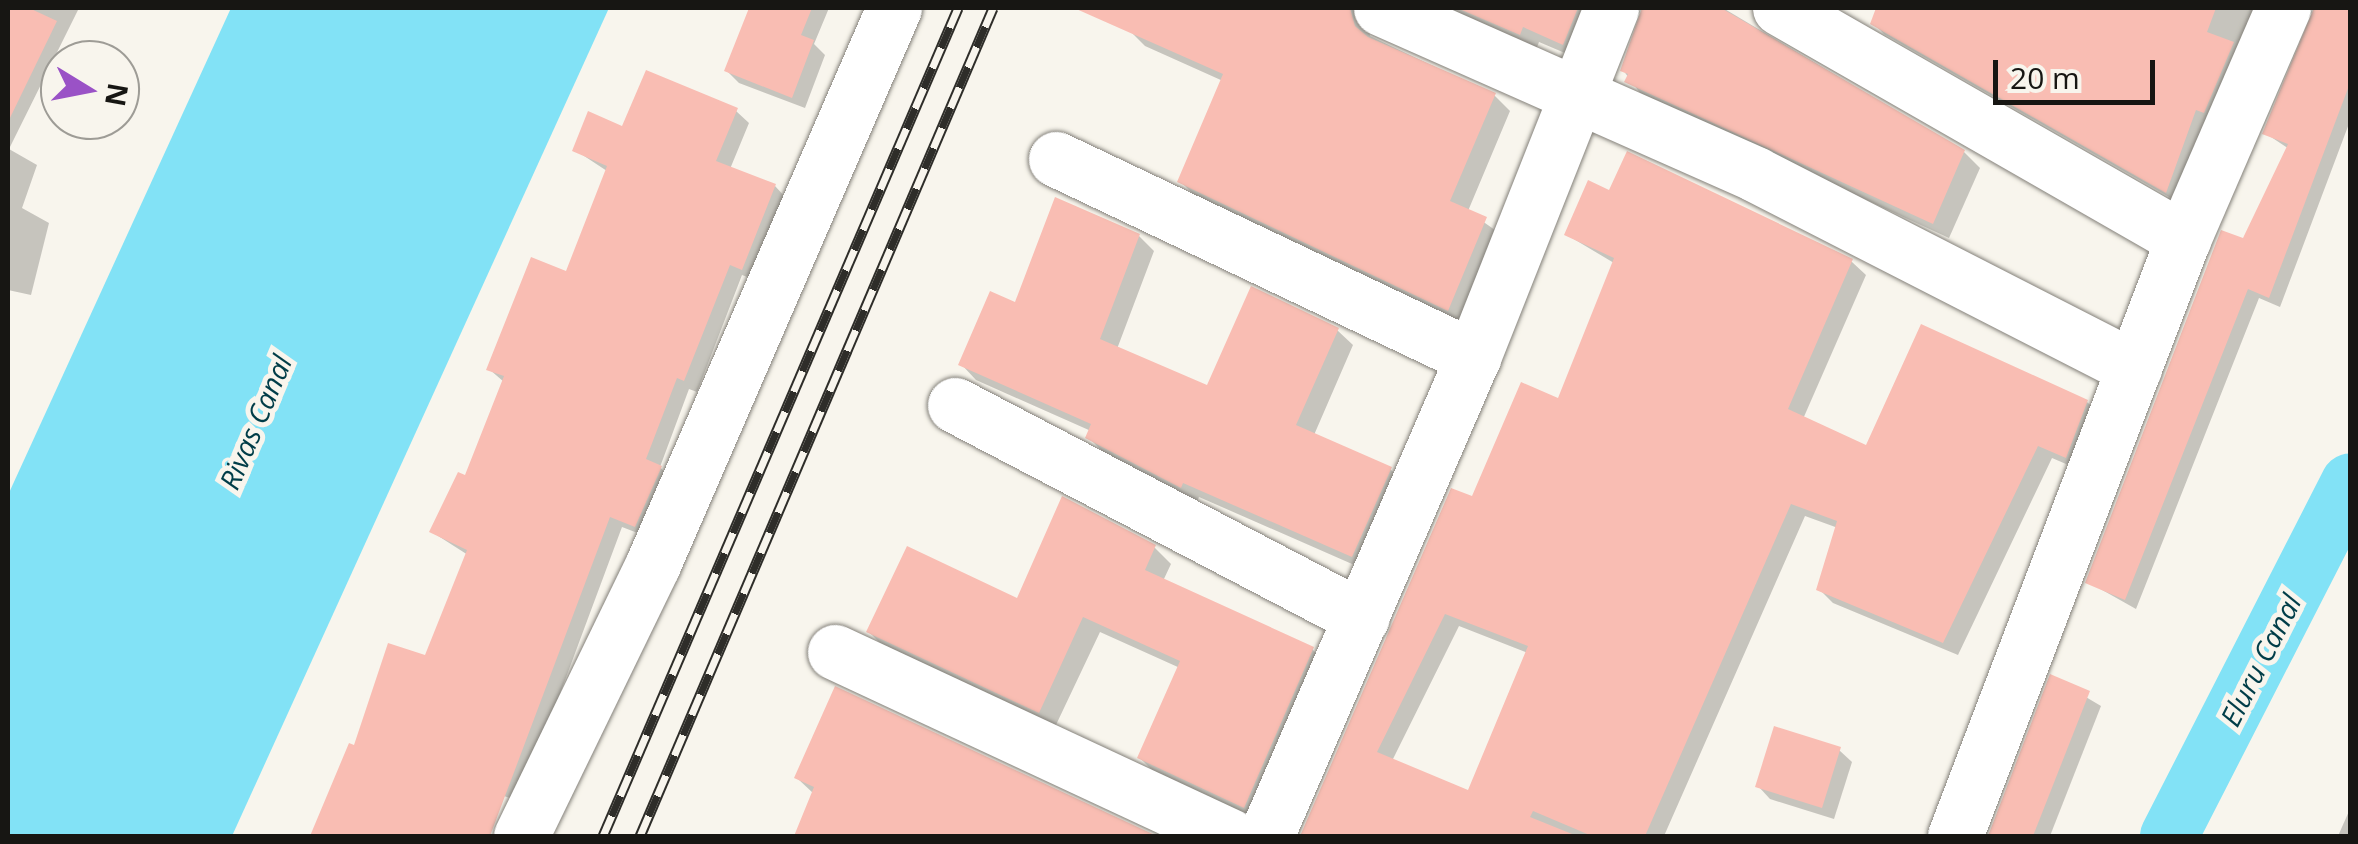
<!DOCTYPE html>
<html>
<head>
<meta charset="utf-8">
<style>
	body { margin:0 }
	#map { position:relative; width:2358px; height:844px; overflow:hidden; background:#f8f5ed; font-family:"Open Sans",sans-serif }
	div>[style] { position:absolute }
	.water>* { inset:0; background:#82e2f6 }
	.shadow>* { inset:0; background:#0003 }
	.canal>* { height:58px; margin:-29px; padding:0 29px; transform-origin:29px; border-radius:29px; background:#82e2f6 }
	.building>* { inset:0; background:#f9bdb3 }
	.roads { filter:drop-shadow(0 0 2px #838079) drop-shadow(0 0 2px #838079) }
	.street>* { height:55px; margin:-27.5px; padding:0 27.5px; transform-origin:27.5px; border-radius:27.5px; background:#fff }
	.rail>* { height:11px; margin-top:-5.5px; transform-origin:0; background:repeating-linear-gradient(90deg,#f8f5ed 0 22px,#2e2d29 0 44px); box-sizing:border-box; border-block:2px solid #2e2d29 }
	span { translate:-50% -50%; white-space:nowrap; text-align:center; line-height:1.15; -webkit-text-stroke:10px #f8f5ed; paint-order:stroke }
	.water-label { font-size:28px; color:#003d48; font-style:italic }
	.frame { position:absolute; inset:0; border:10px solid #171613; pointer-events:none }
	.north { position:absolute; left:40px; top:40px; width:100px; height:100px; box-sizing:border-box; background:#f8f5ed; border:2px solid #9e9c96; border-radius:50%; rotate:100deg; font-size:28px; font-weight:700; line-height:40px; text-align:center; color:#171613 }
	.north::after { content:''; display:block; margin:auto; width:35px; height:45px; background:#9a52c6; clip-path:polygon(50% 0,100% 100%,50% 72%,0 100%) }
	.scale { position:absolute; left:1993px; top:60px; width:162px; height:45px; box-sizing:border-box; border:5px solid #171613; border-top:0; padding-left:12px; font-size:30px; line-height:35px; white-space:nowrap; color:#171613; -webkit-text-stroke:8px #f8f5ed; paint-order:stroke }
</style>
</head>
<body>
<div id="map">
	<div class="water">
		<i style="clip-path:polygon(231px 8px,609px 8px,232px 836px,8px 836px,8px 495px)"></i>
	</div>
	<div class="shadow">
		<i style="clip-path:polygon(8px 8px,79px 8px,9px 149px,37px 165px,22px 208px,49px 223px,31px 295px,8px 290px)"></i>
		<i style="clip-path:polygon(751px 8px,829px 8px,814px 44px,825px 55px,805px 108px,739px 83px,727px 71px)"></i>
		<i style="clip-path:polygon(1139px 8px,1374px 8px,1367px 13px,1370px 36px,1494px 95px,1510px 111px,1468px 211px,1502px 235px,1464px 325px,1196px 197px,1180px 181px,1223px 81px,1145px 46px,1129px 30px)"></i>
		<i style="clip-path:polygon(1432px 8px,1603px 8px,1579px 59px,1539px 42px,1536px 50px)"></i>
		<i style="clip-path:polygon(1644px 8px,1723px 8px,1964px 152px,1980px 168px,1949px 238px,1643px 97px,1623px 70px)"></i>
		<i style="clip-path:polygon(1878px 8px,2265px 8px,2178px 202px,1884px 34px,1873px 23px)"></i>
		<i style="clip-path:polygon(2315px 8px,2350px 8px,2350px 121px,2280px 307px,2259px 298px,2136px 609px,2088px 582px,2289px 149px,2265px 133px)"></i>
		<i style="clip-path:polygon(736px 111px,749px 123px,730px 169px,775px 186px,787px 199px,755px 280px,742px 275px,697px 392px,689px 389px,660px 467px,672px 480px,648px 537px,622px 527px,520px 801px,491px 792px,472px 836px,312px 836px,350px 746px,356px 748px,426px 658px,468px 555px,432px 532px,466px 478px,504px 382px,489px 369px,567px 274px,607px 171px,575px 150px,624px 129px)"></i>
		<i style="clip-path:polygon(evenodd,1628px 155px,1852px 262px,1866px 275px,1803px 419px,1868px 449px,2087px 402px,2101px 415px,2080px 470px,2052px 458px,1958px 655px,1833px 603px,1819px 589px,1838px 528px,1805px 516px,1664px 836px,1303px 836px,1452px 491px,1474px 499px,1560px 401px,1614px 263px,1567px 235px,1611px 194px,1628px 155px,1459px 626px,1528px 653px,1470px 794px,1392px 761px,1459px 626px)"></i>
		<i style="clip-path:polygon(1139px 236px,1154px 251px,1117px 349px,1208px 388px,1337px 330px,1353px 345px,1314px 435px,1390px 469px,1406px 484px,1368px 571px,1199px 497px,1197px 502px,1104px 453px,1088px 437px,1091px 431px,976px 380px,961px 364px,1017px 305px)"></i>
		<i style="clip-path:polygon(1154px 547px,1171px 564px,1163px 581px,1312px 649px,1328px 665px,1260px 822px,1156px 774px,1140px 758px,1180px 668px,1100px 632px,1055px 727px,885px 648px,869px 632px,1018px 601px)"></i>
		<i style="clip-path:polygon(2052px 677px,2101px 706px,2050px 836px,1991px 836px)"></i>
		<i style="clip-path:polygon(836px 690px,1151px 836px,796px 836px,814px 794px,797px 778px)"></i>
		<i style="clip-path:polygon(1839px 750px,1852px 762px,1834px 819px,1770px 799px,1758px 786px)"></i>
		<i style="clip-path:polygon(2350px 809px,2350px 836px,2338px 836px)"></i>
	</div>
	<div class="canal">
		<i style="left:2169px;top:836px;width:397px;rotate:-62.9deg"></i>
	</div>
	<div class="building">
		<i style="clip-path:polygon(8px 8px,29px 8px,57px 21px,8px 122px)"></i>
		<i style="clip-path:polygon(749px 8px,812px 8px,801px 35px,814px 40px,792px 98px,724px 71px)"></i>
		<i style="clip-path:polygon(1074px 8px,1350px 8px,1355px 26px,1368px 37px,1496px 93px,1450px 201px,1487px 217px,1448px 311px,1177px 182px,1223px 74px)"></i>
		<i style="clip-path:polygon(1457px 8px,1578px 8px,1563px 45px,1523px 27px,1520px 35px)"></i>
		<i style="clip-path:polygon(1642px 8px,1721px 8px,1965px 150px,1933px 224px,1624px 82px,1628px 74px,1620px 71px)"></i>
		<i style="clip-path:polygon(1876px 8px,2216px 8px,2207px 32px,2234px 42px,2204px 113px,2196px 110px,2166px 193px,1870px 24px)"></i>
		<i style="clip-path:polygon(2314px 8px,2350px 8px,2350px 83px,2269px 298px,2248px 289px,2125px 600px,2085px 583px,2221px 230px,2243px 238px,2288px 144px,2262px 134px)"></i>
		<i style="clip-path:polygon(646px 70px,738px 108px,716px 161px,776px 184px,742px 270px,730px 265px,684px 381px,677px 378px,646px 459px,662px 466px,635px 527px,610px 517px,490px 836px,310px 836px,349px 743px,354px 745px,388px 643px,425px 655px,467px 550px,429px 532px,458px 472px,465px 475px,504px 376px,486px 370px,531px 257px,566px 271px,607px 166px,572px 151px,588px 111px,622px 126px)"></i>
		<i style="clip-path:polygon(evenodd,1627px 151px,1853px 259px,1788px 409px,1866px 445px,1921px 324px,2088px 400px,2066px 458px,2038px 446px,1943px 643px,1816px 590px,1837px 521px,1791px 504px,1645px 836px,1592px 836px,1533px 811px,1530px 817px,1577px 836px,1300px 836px,1451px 488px,1472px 496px,1521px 382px,1558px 398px,1614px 258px,1564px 235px,1588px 180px,1609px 190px,1627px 151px,1445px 614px,1528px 646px,1468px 790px,1377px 752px,1445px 614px)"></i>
		<i style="clip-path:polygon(1055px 197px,1140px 234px,1100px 339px,1207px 385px,1251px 286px,1339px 328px,1296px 425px,1392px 467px,1352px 557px,1183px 483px,1181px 488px,1085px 438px,1091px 424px,958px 365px,990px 291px,1015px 302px)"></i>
		<i style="clip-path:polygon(1062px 496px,1156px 545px,1145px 570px,1314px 647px,1244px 808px,1137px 758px,1180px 661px,1083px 617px,1039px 713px,866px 632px,907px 546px,1017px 598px)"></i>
		<i style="clip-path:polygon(2050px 674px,2090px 691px,2033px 836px,1988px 836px)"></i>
		<i style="clip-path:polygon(835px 686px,1157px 836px,794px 836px,814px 787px,794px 778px)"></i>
		<i style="clip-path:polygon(1774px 726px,1841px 747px,1822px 808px,1755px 787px)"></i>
	</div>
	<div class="roads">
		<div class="street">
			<i style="left:1381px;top:8px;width:409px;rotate:23.9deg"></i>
			<i style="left:1755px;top:174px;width:426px;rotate:27.1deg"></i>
			<i style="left:1780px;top:8px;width:465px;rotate:29.8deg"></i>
			<i style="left:1056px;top:159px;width:462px;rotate:25.4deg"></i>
			<i style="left:955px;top:405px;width:459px;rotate:27.6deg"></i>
			<i style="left:835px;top:652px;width:436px;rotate:25deg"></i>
			<i style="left:521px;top:836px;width:302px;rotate:-64.1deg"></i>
			<i style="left:653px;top:564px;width:606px;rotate:-66.57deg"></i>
			<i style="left:1266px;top:836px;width:522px;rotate:-66.63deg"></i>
			<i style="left:1473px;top:357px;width:375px;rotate:-68.4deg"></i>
			<i style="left:1955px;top:836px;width:639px;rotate:-69.1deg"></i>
			<i style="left:2183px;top:239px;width:252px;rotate:-66.6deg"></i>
		</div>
	</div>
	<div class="rail">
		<i style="left:603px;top:836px;width:901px;rotate:-66.79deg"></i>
		<i style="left:640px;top:836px;width:900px;rotate:-66.91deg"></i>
	</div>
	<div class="water-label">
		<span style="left:255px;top:422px;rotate:-67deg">Rivas Canal</span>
		<span style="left:2260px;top:660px;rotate:-63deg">Eluru Canal</span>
	</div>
	<div class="frame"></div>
	<div class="north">N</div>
	<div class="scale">20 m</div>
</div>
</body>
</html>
